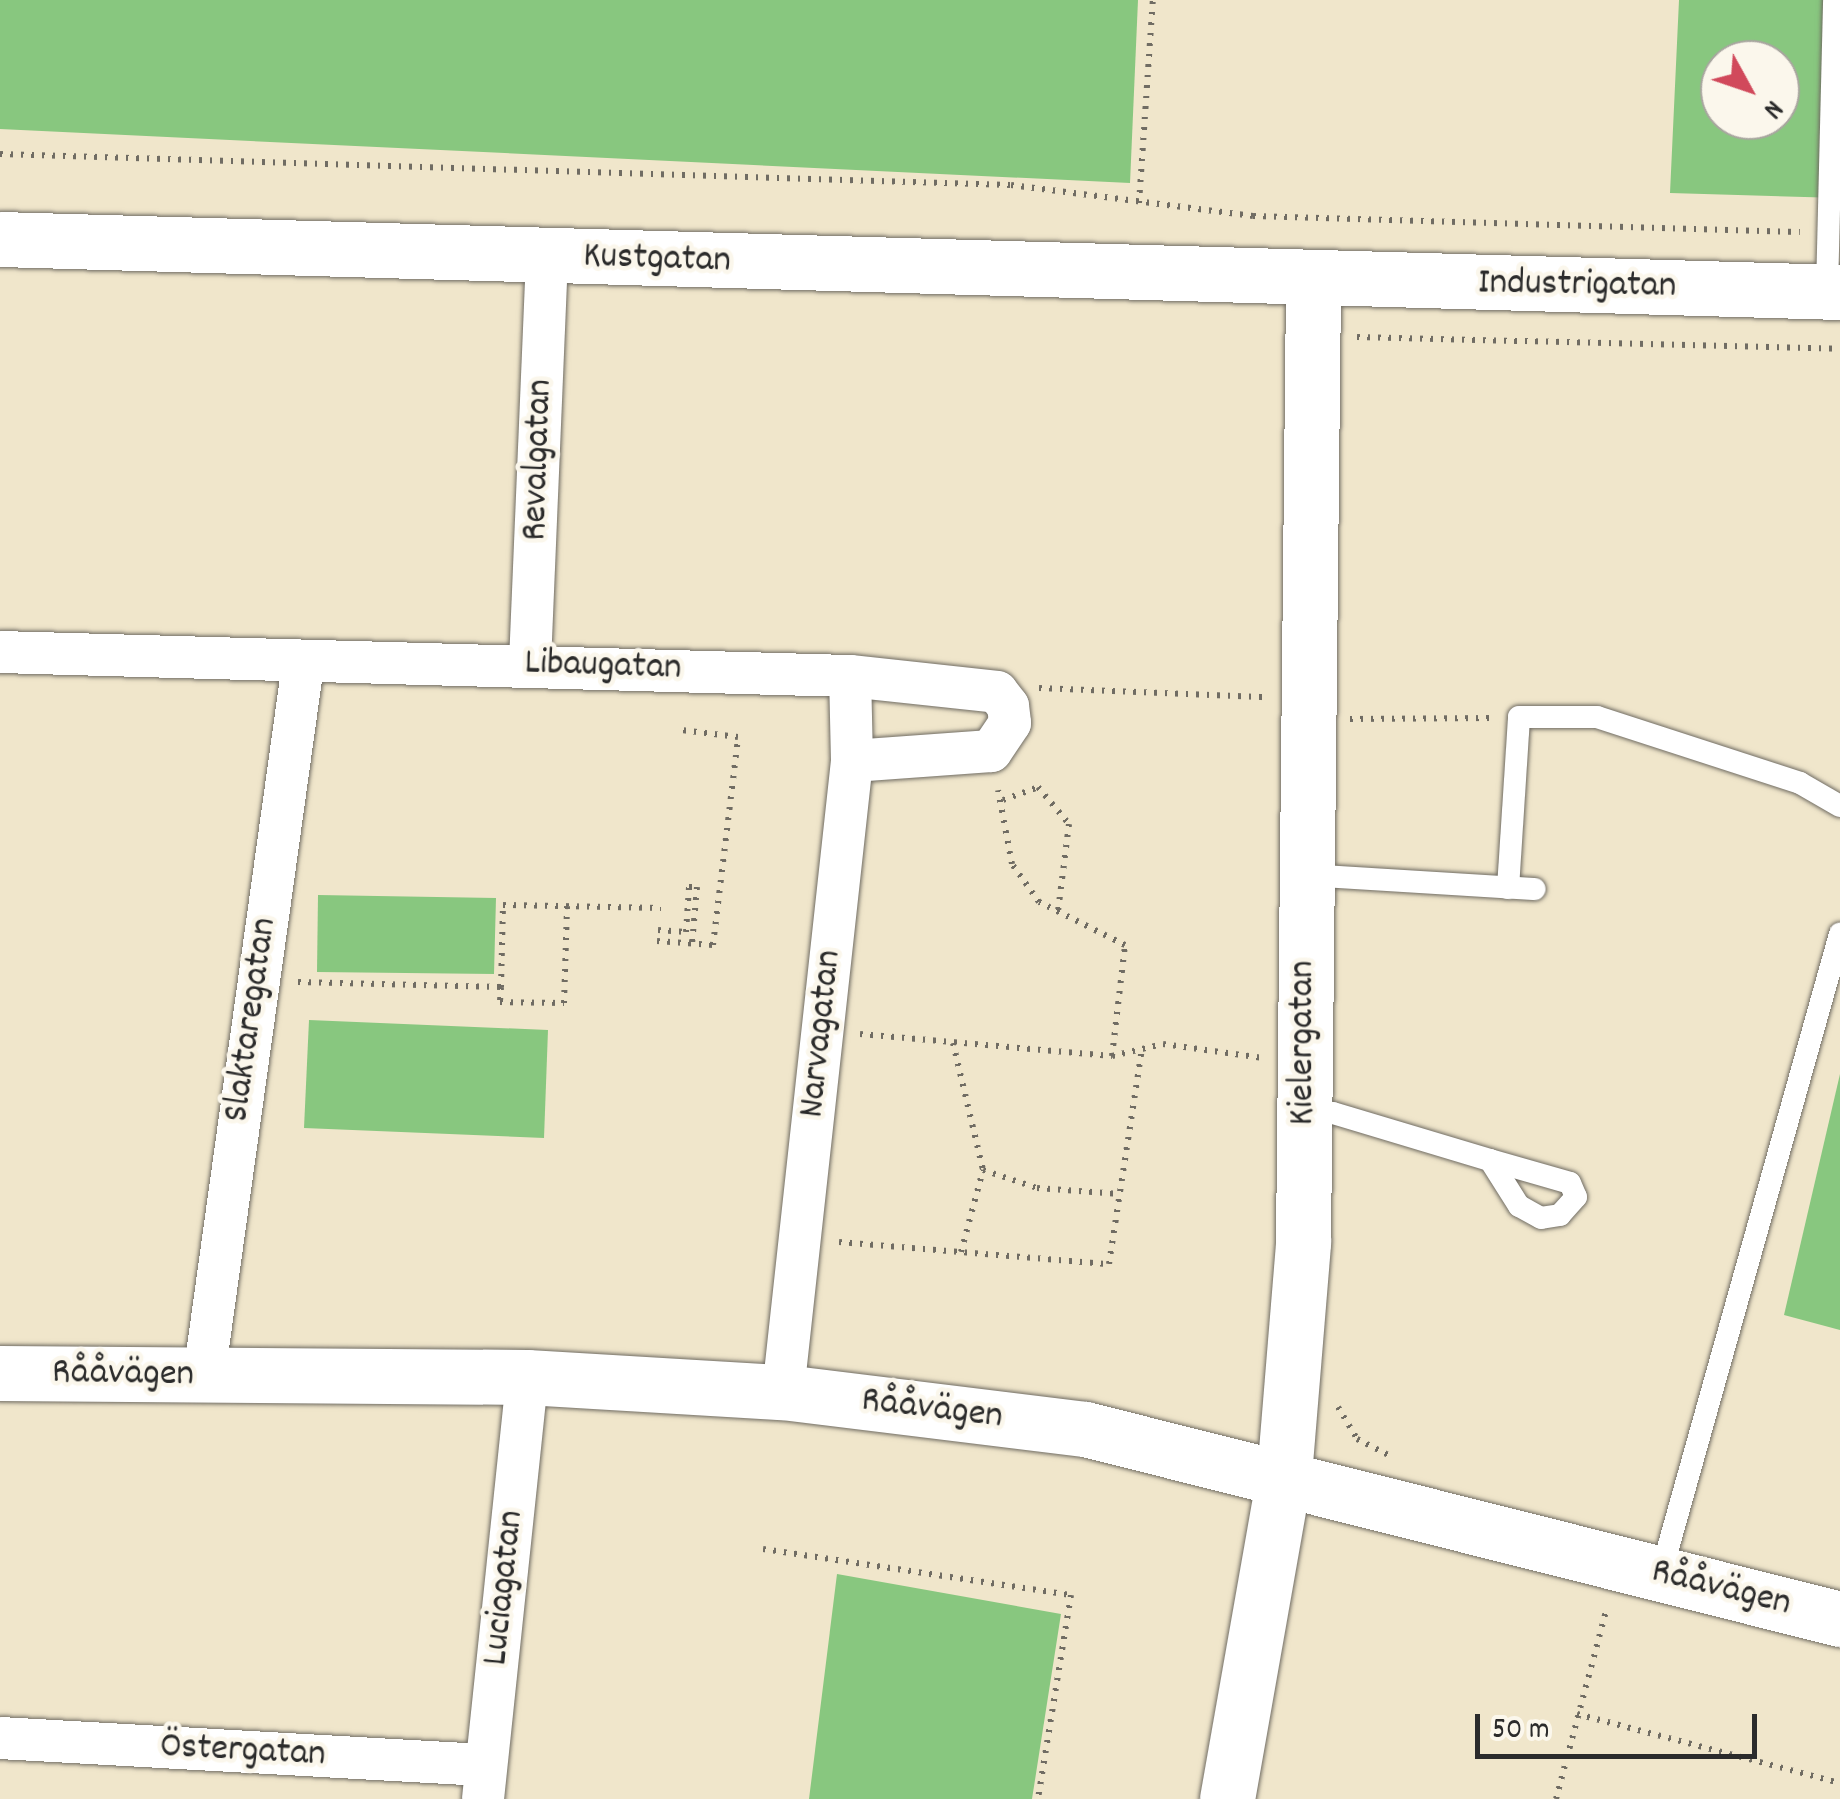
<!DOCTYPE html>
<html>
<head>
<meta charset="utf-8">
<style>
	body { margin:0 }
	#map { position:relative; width:1840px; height:1799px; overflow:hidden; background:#f0e6cb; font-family:Dekko,sans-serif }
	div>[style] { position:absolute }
	.green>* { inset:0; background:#88c77f }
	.path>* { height:6px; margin-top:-3px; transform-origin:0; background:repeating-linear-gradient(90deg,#706c63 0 2.5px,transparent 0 10.5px) }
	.roads { filter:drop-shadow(0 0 2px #706c63) drop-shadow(0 0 2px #706c63) }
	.lane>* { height:22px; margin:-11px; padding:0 11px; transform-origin:11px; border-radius:11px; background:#fff }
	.street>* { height:42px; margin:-21px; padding:0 21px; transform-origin:21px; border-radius:21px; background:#fff }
	.secondary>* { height:55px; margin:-27.5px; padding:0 27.5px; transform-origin:27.5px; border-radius:27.5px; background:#fff }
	span { translate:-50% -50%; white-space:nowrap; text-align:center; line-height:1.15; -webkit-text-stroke:9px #fbf7ec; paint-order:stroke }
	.street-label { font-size:38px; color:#2b2b2b }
	.north { position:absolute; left:1700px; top:40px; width:100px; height:100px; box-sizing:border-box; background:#fbf7ec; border:2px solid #a8a59f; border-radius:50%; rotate:130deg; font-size:28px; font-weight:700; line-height:40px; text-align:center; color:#2b2b2b }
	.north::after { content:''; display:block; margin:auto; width:35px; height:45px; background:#d1495b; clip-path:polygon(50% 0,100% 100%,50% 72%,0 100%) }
	.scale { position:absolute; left:1475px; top:1714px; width:282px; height:45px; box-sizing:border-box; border:5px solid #2b2b2b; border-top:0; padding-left:12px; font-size:30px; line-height:35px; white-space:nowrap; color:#2b2b2b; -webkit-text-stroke:8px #fbf7ec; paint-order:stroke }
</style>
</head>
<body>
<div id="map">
	<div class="green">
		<i style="clip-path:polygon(0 0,1138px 0,1130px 183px,0 129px)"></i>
		<i style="clip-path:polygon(evenodd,1679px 0,1840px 0,1840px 198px,1670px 193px,1679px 0,1720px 60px,1780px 60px,1780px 120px,1720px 120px,1720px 60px)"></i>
		<i style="clip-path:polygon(318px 895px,496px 898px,494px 974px,317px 972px)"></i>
		<i style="clip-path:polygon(309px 1020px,548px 1030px,544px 1138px,304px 1128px)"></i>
		<i style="clip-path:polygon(1840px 1074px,1840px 1330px,1784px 1315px)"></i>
		<i style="clip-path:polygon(837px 1574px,1061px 1614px,1032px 1799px,809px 1799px)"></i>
	</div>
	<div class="path">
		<i style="left:0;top:154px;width:1011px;rotate:1.76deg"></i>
		<i style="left:1011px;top:185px;width:244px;rotate:7.3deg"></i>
		<i style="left:1253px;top:216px;width:547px;rotate:1.68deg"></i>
		<i style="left:1139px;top:203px;width:203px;rotate:-86.1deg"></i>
		<i style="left:1357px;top:337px;width:483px;rotate:1.4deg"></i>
		<i style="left:1039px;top:688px;width:228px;rotate:2.3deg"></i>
		<i style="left:1350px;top:719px;width:143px;rotate:-0.4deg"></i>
		<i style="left:1003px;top:800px;width:37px;rotate:-20deg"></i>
		<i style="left:1038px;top:787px;width:48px;rotate:50deg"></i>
		<i style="left:1069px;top:824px;width:88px;rotate:97.2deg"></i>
		<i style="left:658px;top:930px;width:28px;rotate:4deg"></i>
		<i style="left:686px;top:932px;width:45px;rotate:-86.2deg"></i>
		<i style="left:689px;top:887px;width:8px"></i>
		<i style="left:697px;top:887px;width:57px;rotate:95deg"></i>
		<i style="left:657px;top:941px;width:56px;rotate:4.1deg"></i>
		<i style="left:713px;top:945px;width:209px;rotate:-83.1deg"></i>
		<i style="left:738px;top:737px;width:57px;rotate:-173deg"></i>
		<i style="left:298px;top:982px;width:203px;rotate:1.4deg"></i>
		<i style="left:501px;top:987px;width:82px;rotate:-88.6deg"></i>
		<i style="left:503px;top:905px;width:158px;rotate:1.1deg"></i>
		<i style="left:501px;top:987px;width:15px;rotate:94deg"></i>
		<i style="left:500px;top:1002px;width:64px;rotate:0.9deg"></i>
		<i style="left:564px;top:1003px;width:97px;rotate:-88.2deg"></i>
		<i style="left:860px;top:1034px;width:253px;rotate:5deg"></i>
		<i style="left:1112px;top:1056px;width:112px;rotate:-83.3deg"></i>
		<i style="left:1125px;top:945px;width:96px;rotate:-153.4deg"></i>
		<i style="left:1039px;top:902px;width:47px;rotate:-125.4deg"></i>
		<i style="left:1012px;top:864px;width:75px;rotate:-100.7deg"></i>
		<i style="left:953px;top:1043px;width:130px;rotate:76.7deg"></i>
		<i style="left:983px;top:1170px;width:57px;rotate:18.4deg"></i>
		<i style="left:1037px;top:1188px;width:83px;rotate:4.1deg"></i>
		<i style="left:1112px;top:1056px;width:52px;rotate:-13.2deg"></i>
		<i style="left:1163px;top:1044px;width:101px;rotate:8deg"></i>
		<i style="left:839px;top:1242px;width:271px;rotate:4.7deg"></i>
		<i style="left:1109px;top:1264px;width:218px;rotate:-81.3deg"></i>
		<i style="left:961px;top:1252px;width:85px;rotate:-75deg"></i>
		<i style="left:1338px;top:1407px;width:37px;rotate:59deg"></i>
		<i style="left:1357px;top:1439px;width:36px;rotate:27deg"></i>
		<i style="left:763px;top:1549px;width:311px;rotate:8.5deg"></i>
		<i style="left:1071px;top:1595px;width:207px;rotate:99.2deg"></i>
		<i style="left:1577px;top:1714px;width:272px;rotate:14.7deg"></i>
		<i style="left:1556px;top:1799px;width:199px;rotate:-75.1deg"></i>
	</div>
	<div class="roads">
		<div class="lane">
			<i style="left:1827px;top:291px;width:291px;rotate:-88.6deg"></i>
			<i style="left:1305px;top:875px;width:230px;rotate:3.5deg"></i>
			<i style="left:1508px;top:888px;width:171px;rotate:-86.3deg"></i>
			<i style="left:1519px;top:717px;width:78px"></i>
			<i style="left:1597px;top:717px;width:213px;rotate:18deg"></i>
			<i style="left:1800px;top:783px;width:46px;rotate:29.9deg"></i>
			<i style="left:1304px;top:1108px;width:29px;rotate:10deg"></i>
			<i style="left:1333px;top:1113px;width:164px;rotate:16.7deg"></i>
			<i style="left:1490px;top:1160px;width:83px;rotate:16deg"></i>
			<i style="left:1570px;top:1183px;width:15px;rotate:67deg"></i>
			<i style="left:1576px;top:1197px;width:24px;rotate:132deg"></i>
			<i style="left:1560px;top:1215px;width:19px;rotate:171deg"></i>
			<i style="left:1541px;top:1218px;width:25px;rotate:-151deg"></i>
			<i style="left:1519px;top:1206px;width:54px;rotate:-122.2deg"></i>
			<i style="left:1661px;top:1573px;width:664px;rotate:-74.35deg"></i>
		</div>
		<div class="street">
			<i style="left:0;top:652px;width:850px;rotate:1.62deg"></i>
			<i style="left:850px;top:676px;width:148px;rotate:6.2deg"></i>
			<i style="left:997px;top:692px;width:18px;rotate:52deg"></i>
			<i style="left:1008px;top:706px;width:17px;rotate:83deg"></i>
			<i style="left:1010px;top:723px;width:34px;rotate:124deg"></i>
			<i style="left:991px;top:751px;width:139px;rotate:175.9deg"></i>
			<i style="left:530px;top:663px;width:406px;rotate:-87.6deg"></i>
			<i style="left:204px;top:1376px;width:719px;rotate:-82.08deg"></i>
			<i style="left:783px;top:1392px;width:635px;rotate:-83.76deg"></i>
			<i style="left:852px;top:761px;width:85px;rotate:-91.3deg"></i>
			<i style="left:0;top:1738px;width:487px;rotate:3.2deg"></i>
			<i style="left:483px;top:1799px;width:424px;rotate:-84deg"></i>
		</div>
		<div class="secondary">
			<i style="left:0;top:239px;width:1841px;rotate:1.65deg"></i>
			<i style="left:0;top:1373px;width:527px;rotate:0.43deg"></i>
			<i style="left:527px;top:1377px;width:256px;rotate:3.4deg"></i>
			<i style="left:783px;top:1392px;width:304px;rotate:7deg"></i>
			<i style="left:1085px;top:1429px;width:779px;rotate:14.13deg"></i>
			<i style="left:1227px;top:1799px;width:329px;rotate:-80deg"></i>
			<i style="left:1284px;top:1475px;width:234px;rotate:-85.3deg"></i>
			<i style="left:1303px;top:1242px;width:961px;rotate:-89.4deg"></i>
		</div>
	</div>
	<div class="street-label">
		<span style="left:657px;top:260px;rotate:2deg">Kustgatan</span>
		<span style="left:1577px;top:286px;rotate:1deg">Industrigatan</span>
		<span style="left:539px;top:460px;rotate:-88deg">Revalgatan</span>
		<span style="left:603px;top:667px;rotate:2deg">Libaugatan</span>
		<span style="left:252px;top:1020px;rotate:-82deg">Slaktaregatan</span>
		<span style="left:822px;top:1034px;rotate:-84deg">Narvagatan</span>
		<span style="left:1304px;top:1043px;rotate:-90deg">Kielergatan</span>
		<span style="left:123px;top:1375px;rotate:1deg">Rååvägen</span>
		<span style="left:932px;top:1410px;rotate:7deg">Rååvägen</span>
		<span style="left:505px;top:1588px;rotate:-84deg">Luciagatan</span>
		<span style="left:1721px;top:1589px;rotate:14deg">Rååvägen</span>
		<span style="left:243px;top:1752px;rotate:3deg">Östergatan</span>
	</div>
	<div class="north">N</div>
	<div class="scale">50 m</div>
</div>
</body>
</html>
